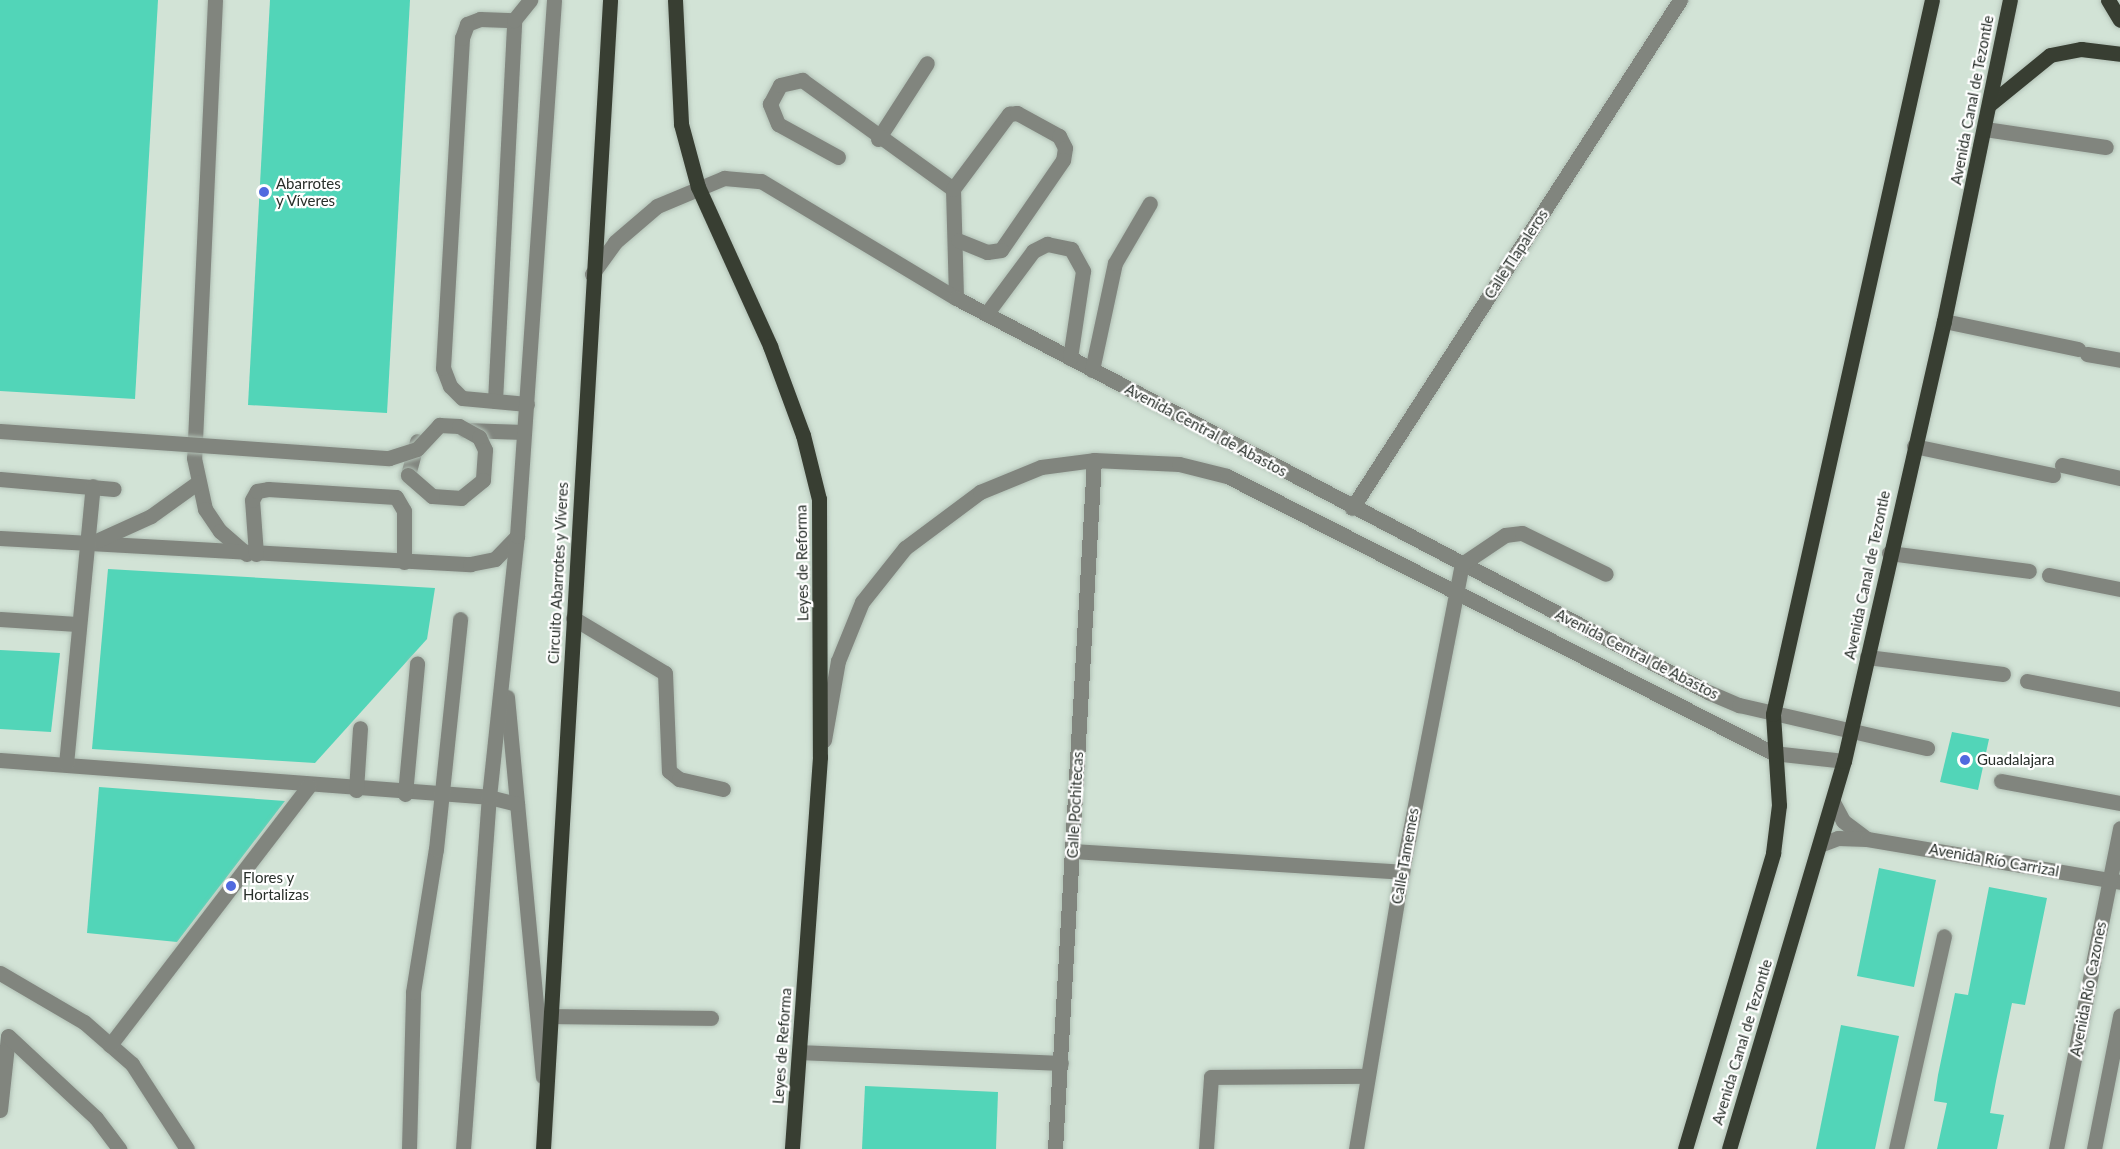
<!DOCTYPE html>
<html>
<head>
<meta charset="utf-8">
<style>
	body { margin:0 }
	#map { position:relative; width:2120px; height:1149px; overflow:hidden; background:#d2e3d6; font-family:Lato,sans-serif }
	div>[style] { position:absolute }
	.building>* { inset:0; background:#52d5b8 }
	.roads { filter:drop-shadow(0 0 2px #b0bfb4) drop-shadow(0 0 2px #b0bfb4) }
	.minor>* { height:15px; margin:-7.5px; padding:0 7.5px; transform-origin:7.5px; border-radius:7.5px; background:#81857e }
	.major>* { height:15px; margin:-7.5px; padding:0 7.5px; transform-origin:7.5px; border-radius:7.5px; background:#383e32 }
	.bridges { filter:drop-shadow(0 0 2px #b0bfb4) drop-shadow(0 0 2px #b0bfb4) }
	.minor-bridge>* { height:15px; margin:-7.5px; padding:0 7.5px; transform-origin:7.5px; border-radius:7.5px; background:#81857e }
	.dots>* { width:16px; height:16px; translate:-50% -50%; box-sizing:border-box; border:3px solid #fff; border-radius:50% }
	span { translate:-50% -50%; white-space:nowrap; text-align:center; line-height:1.15; -webkit-text-stroke:4.5px #fff; paint-order:stroke }
	.street-label { font-size:15px; color:#282f2a }
	.poi-label { font-size:15px; color:#282f2a }
	.left { translate:0 -50%; text-align:left }
</style>
</head>
<body>
<div id="map">
	<div class="building">
		<i style="clip-path:polygon(0 0,158px 0,135px 399px,0 391px)"></i>
		<i style="clip-path:polygon(270px 0,410px 0,387px 413px,248px 405px)"></i>
		<i style="clip-path:polygon(108px 569px,435px 588px,427px 639px,315px 763px,92px 749px)"></i>
		<i style="clip-path:polygon(0 650px,60px 653px,51px 732px,0 729px)"></i>
		<i style="clip-path:polygon(1952px 732px,1989px 739px,1978px 790px,1940px 782px)"></i>
		<i style="clip-path:polygon(99px 787px,285px 801px,177px 942px,87px 933px)"></i>
		<i style="clip-path:polygon(1879px 868px,1936px 880px,1914px 987px,1857px 976px)"></i>
		<i style="clip-path:polygon(1989px 887px,2047px 898px,2025px 1005px,2012px 1003px,1996px 1081px,1990px 1113px,2004px 1115px,1997px 1149px,1937px 1149px,1947px 1103px,1934px 1101px,1938px 1075px,1955px 993px,1968px 995px)"></i>
		<i style="clip-path:polygon(1841px 1025px,1899px 1036px,1875px 1149px,1816px 1149px)"></i>
		<i style="clip-path:polygon(865px 1086px,998px 1092px,996px 1149px,862px 1149px)"></i>
	</div>
	<div class="roads">
		<div class="minor">
			<i style="left:215px;top:0;width:458px;rotate:92.6deg"></i>
			<i style="left:194px;top:458px;width:52px;rotate:77.8deg"></i>
			<i style="left:205px;top:509px;width:27px;rotate:56deg"></i>
			<i style="left:220px;top:531px;width:35px;rotate:41deg"></i>
			<i style="left:1985px;top:129px;width:122px;rotate:8.5deg"></i>
			<i style="left:878px;top:139px;width:90px;rotate:-57.2deg"></i>
			<i style="left:838px;top:157px;width:68px;rotate:-151.2deg"></i>
			<i style="left:778px;top:124px;width:22px;rotate:-112deg"></i>
			<i style="left:770px;top:104px;width:21px;rotate:-62deg"></i>
			<i style="left:780px;top:85px;width:23px;rotate:-13deg"></i>
			<i style="left:802px;top:80px;width:186px;rotate:35.8deg"></i>
			<i style="left:953px;top:189px;width:109px;rotate:88.4deg"></i>
			<i style="left:953px;top:189px;width:94px;rotate:-53.3deg"></i>
			<i style="left:1009px;top:114px;width:8px;rotate:-7deg"></i>
			<i style="left:1017px;top:113px;width:48px;rotate:28.7deg"></i>
			<i style="left:1059px;top:136px;width:13px;rotate:63deg"></i>
			<i style="left:1065px;top:148px;width:12px;rotate:99deg"></i>
			<i style="left:1063px;top:160px;width:109px;rotate:124.6deg"></i>
			<i style="left:1001px;top:250px;width:14px;rotate:172deg"></i>
			<i style="left:987px;top:252px;width:31px;rotate:-158deg"></i>
			<i style="left:592px;top:274px;width:39px;rotate:-54deg"></i>
			<i style="left:615px;top:242px;width:55px;rotate:-40.6deg"></i>
			<i style="left:657px;top:206px;width:73px;rotate:-22.7deg"></i>
			<i style="left:724px;top:178px;width:37px;rotate:5deg"></i>
			<i style="left:761px;top:181px;width:227px;rotate:31deg"></i>
			<i style="left:956px;top:298px;width:849px;rotate:27.65deg"></i>
			<i style="left:1708px;top:692px;width:34px;rotate:23deg"></i>
			<i style="left:1739px;top:705px;width:193px;rotate:12.9deg"></i>
			<i style="left:987px;top:313px;width:77px;rotate:-53.4deg"></i>
			<i style="left:1033px;top:251px;width:16px;rotate:-27deg"></i>
			<i style="left:1047px;top:244px;width:25px;rotate:12deg"></i>
			<i style="left:1071px;top:249px;width:25px;rotate:61deg"></i>
			<i style="left:1083px;top:271px;width:88px;rotate:98.5deg"></i>
			<i style="left:1944px;top:321px;width:137px;rotate:11.8deg"></i>
			<i style="left:2087px;top:354px;width:34px;rotate:10deg"></i>
			<i style="left:1092px;top:370px;width:109px;rotate:-77.9deg"></i>
			<i style="left:1115px;top:263px;width:69px;rotate:-59.7deg"></i>
			<i style="left:495px;top:401px;width:381px;rotate:-87.1deg"></i>
			<i style="left:527px;top:404px;width:65px;rotate:-174.7deg"></i>
			<i style="left:462px;top:398px;width:17px;rotate:-135deg"></i>
			<i style="left:450px;top:386px;width:19px;rotate:-111deg"></i>
			<i style="left:443px;top:368px;width:331px;rotate:-86.7deg"></i>
			<i style="left:462px;top:38px;width:15px;rotate:-70deg"></i>
			<i style="left:467px;top:24px;width:14px;rotate:-21deg"></i>
			<i style="left:480px;top:19px;width:34px;rotate:2deg"></i>
			<i style="left:514px;top:20px;width:26px;rotate:-51deg"></i>
			<i style="left:464px;top:430px;width:60px;rotate:1.9deg"></i>
			<i style="left:1914px;top:446px;width:142px;rotate:11.8deg"></i>
			<i style="left:2062px;top:465px;width:59px;rotate:12.6deg"></i>
			<i style="left:408px;top:475px;width:35px;rotate:-75deg"></i>
			<i style="left:0;top:479px;width:114px;rotate:5deg"></i>
			<i style="left:1352px;top:508px;width:605px;rotate:-57.15deg"></i>
			<i style="left:0;top:538px;width:471px;rotate:3.2deg"></i>
			<i style="left:470px;top:564px;width:25px;rotate:-11deg"></i>
			<i style="left:495px;top:559px;width:32px;rotate:-46deg"></i>
			<i style="left:96px;top:541px;width:60px;rotate:-24.4deg"></i>
			<i style="left:151px;top:516px;width:57px;rotate:-35.7deg"></i>
			<i style="left:1889px;top:553px;width:141px;rotate:7.3deg"></i>
			<i style="left:256px;top:554px;width:54px;rotate:-94.2deg"></i>
			<i style="left:252px;top:500px;width:10px;rotate:-61deg"></i>
			<i style="left:257px;top:491px;width:11px;rotate:-10deg"></i>
			<i style="left:268px;top:489px;width:128px;rotate:3.6deg"></i>
			<i style="left:396px;top:497px;width:16px;rotate:60deg"></i>
			<i style="left:404px;top:511px;width:51px;rotate:90deg"></i>
			<i style="left:2049px;top:575px;width:72px;rotate:11.2deg"></i>
			<i style="left:573px;top:618px;width:107px;rotate:30.9deg"></i>
			<i style="left:665px;top:673px;width:98px;rotate:87.7deg"></i>
			<i style="left:669px;top:771px;width:13px;rotate:39deg"></i>
			<i style="left:679px;top:779px;width:45px;rotate:12.8deg"></i>
			<i style="left:0;top:619px;width:77px;rotate:3.7deg"></i>
			<i style="left:1867px;top:657px;width:137px;rotate:7.1deg"></i>
			<i style="left:2027px;top:681px;width:95px;rotate:11deg"></i>
			<i style="left:507px;top:697px;width:381px;rotate:84.6deg"></i>
			<i style="left:824px;top:740px;width:80px;rotate:-80deg"></i>
			<i style="left:838px;top:661px;width:64px;rotate:-67.9deg"></i>
			<i style="left:862px;top:602px;width:69px;rotate:-51.5deg"></i>
			<i style="left:905px;top:548px;width:94px;rotate:-36.7deg"></i>
			<i style="left:980px;top:492px;width:66px;rotate:-22.3deg"></i>
			<i style="left:1041px;top:467px;width:53px;rotate:-7.5deg"></i>
			<i style="left:1094px;top:460px;width:85px;rotate:2.7deg"></i>
			<i style="left:1179px;top:464px;width:49px;rotate:14deg"></i>
			<i style="left:1227px;top:476px;width:612px;rotate:26.9deg"></i>
			<i style="left:1773px;top:753px;width:71px;rotate:6.4deg"></i>
			<i style="left:0;top:760px;width:490px;rotate:4.3deg"></i>
			<i style="left:489px;top:797px;width:29px;rotate:14deg"></i>
			<i style="left:66px;top:764px;width:279px;rotate:-84.5deg"></i>
			<i style="left:2001px;top:781px;width:121px;rotate:10.5deg"></i>
			<i style="left:356px;top:790px;width:62px;rotate:-86.3deg"></i>
			<i style="left:405px;top:794px;width:131px;rotate:-84.7deg"></i>
			<i style="left:1833px;top:802px;width:21px;rotate:62deg"></i>
			<i style="left:1843px;top:821px;width:30px;rotate:37deg"></i>
			<i style="left:1822px;top:844px;width:17px;rotate:-21deg"></i>
			<i style="left:1838px;top:838px;width:29px;rotate:2deg"></i>
			<i style="left:1867px;top:839px;width:257px;rotate:9.6deg"></i>
			<i style="left:1072px;top:851px;width:331px;rotate:3.6deg"></i>
			<i style="left:0;top:973px;width:97px;rotate:30.3deg"></i>
			<i style="left:84px;top:1022px;width:64px;rotate:41.2deg"></i>
			<i style="left:132px;top:1064px;width:101px;rotate:57.1deg"></i>
			<i style="left:551px;top:1016px;width:160px;rotate:0.7deg"></i>
			<i style="left:110px;top:1045px;width:327px;rotate:-52.5deg"></i>
			<i style="left:799px;top:1052px;width:262px;rotate:2.4deg"></i>
			<i style="left:0;top:1110px;width:74px;rotate:-83.8deg"></i>
			<i style="left:8px;top:1036px;width:120px;rotate:43deg"></i>
			<i style="left:96px;top:1118px;width:39px;rotate:53deg"></i>
			<i style="left:409px;top:1149px;width:157px;rotate:-88.5deg"></i>
			<i style="left:413px;top:992px;width:145px;rotate:-80.9deg"></i>
			<i style="left:436px;top:849px;width:231px;rotate:-84deg"></i>
			<i style="left:463px;top:1149px;width:353px;rotate:-85.8deg"></i>
			<i style="left:489px;top:797px;width:262px;rotate:-83.9deg"></i>
			<i style="left:517px;top:536px;width:537px;rotate:-86.05deg"></i>
			<i style="left:1055px;top:1149px;width:690px;rotate:-86.76deg"></i>
			<i style="left:1206px;top:1149px;width:72px;rotate:-86deg"></i>
			<i style="left:1211px;top:1077px;width:156px;rotate:-0.4deg"></i>
			<i style="left:1356px;top:1149px;width:281px;rotate:-80.6deg"></i>
			<i style="left:1402px;top:872px;width:314px;rotate:-79deg"></i>
			<i style="left:1462px;top:564px;width:52px;rotate:-34deg"></i>
			<i style="left:1505px;top:535px;width:17px;rotate:-7deg"></i>
			<i style="left:1522px;top:533px;width:93px;rotate:26deg"></i>
			<i style="left:1896px;top:1149px;width:218px;rotate:-77.3deg"></i>
			<i style="left:2056px;top:1149px;width:327px;rotate:-78.7deg"></i>
			<i style="left:2094px;top:1149px;width:136px;rotate:-78.9deg"></i>
		</div>
		<div class="major">
			<i style="left:675px;top:0;width:124px;rotate:87.2deg"></i>
			<i style="left:681px;top:124px;width:65px;rotate:74.9deg"></i>
			<i style="left:698px;top:187px;width:175px;rotate:65.6deg"></i>
			<i style="left:770px;top:346px;width:95px;rotate:69.7deg"></i>
			<i style="left:803px;top:435px;width:66px;rotate:76deg"></i>
			<i style="left:819px;top:499px;width:258px;rotate:89.8deg"></i>
			<i style="left:820px;top:757px;width:393px;rotate:94.1deg"></i>
			<i style="left:2108px;top:0;width:23px;rotate:59deg"></i>
			<i style="left:1990px;top:104px;width:77px;rotate:-39.2deg"></i>
			<i style="left:2050px;top:55px;width:32px;rotate:-11deg"></i>
			<i style="left:2081px;top:49px;width:39px;rotate:7deg"></i>
			<i style="left:543px;top:1149px;width:1151px;rotate:-86.66deg"></i>
			<i style="left:1685px;top:1149px;width:309px;rotate:-73.4deg"></i>
			<i style="left:1773px;top:853px;width:48px;rotate:-82.9deg"></i>
			<i style="left:1779px;top:805px;width:91px;rotate:-93.8deg"></i>
			<i style="left:1773px;top:714px;width:731px;rotate:-77.45deg"></i>
			<i style="left:1729px;top:1149px;width:405px;rotate:-73.5deg"></i>
			<i style="left:1844px;top:761px;width:451px;rotate:-77.2deg"></i>
			<i style="left:1944px;top:321px;width:328px;rotate:-78.4deg"></i>
		</div>
	</div>
	<div class="bridges">
		<div class="minor-bridge">
			<i style="left:0;top:431px;width:390px;rotate:4deg"></i>
			<i style="left:389px;top:458px;width:29px;rotate:-18deg"></i>
			<i style="left:417px;top:449px;width:33px;rotate:-47deg"></i>
			<i style="left:439px;top:425px;width:20px;rotate:3deg"></i>
			<i style="left:459px;top:426px;width:23px;rotate:29deg"></i>
			<i style="left:479px;top:437px;width:14px;rotate:65deg"></i>
			<i style="left:485px;top:450px;width:30px;rotate:94deg"></i>
			<i style="left:483px;top:480px;width:28px;rotate:141deg"></i>
			<i style="left:461px;top:498px;width:29px;rotate:-176deg"></i>
			<i style="left:432px;top:496px;width:32px;rotate:-139deg"></i>
		</div>
	</div>
	<div class="dots">
		<i style="left:264px;top:192px;background:#506adf"></i>
		<i style="left:1965px;top:760px;background:#506adf"></i>
		<i style="left:231px;top:886px;background:#506adf"></i>
	</div>
	<div class="street-label">
		<span style="left:1972px;top:100px;rotate:-79deg">Avenida Canal de Tezontle</span>
		<span style="left:1516px;top:254px;rotate:-57deg">Calle Tlapaleros</span>
		<span style="left:1206px;top:430px;rotate:28deg">Avenida Central de Abastos</span>
		<span style="left:802px;top:563px;rotate:-91deg">Leyes de Reforma</span>
		<span style="left:558px;top:573px;rotate:-87deg">Circuito Abarrotes y Víveres</span>
		<span style="left:1867px;top:575px;rotate:-78deg">Avenida Canal de Tezontle</span>
		<span style="left:1637px;top:654px;rotate:27deg">Avenida Central de Abastos</span>
		<span style="left:1075px;top:805px;rotate:-87deg">Calle Pochitecas</span>
		<span style="left:1405px;top:856px;rotate:-80deg">Calle Tamemes</span>
		<span style="left:1994px;top:860px;rotate:10deg">Avenida Río Carrizal</span>
		<span style="left:2088px;top:989px;rotate:-79deg">Avenida Río Cazones</span>
		<span style="left:1742px;top:1042px;rotate:-73deg">Avenida Canal de Tezontle</span>
		<span style="left:782px;top:1046px;rotate:-86deg">Leyes de Reforma</span>
	</div>
	<div class="poi-label">
		<span class="left" style="left:276px;top:192px">Abarrotes<br>y Víveres</span>
		<span class="left" style="left:1977px;top:760px">Guadalajara</span>
		<span class="left" style="left:243px;top:886px">Flores y<br>Hortalizas</span>
	</div>
</div>
</body>
</html>
